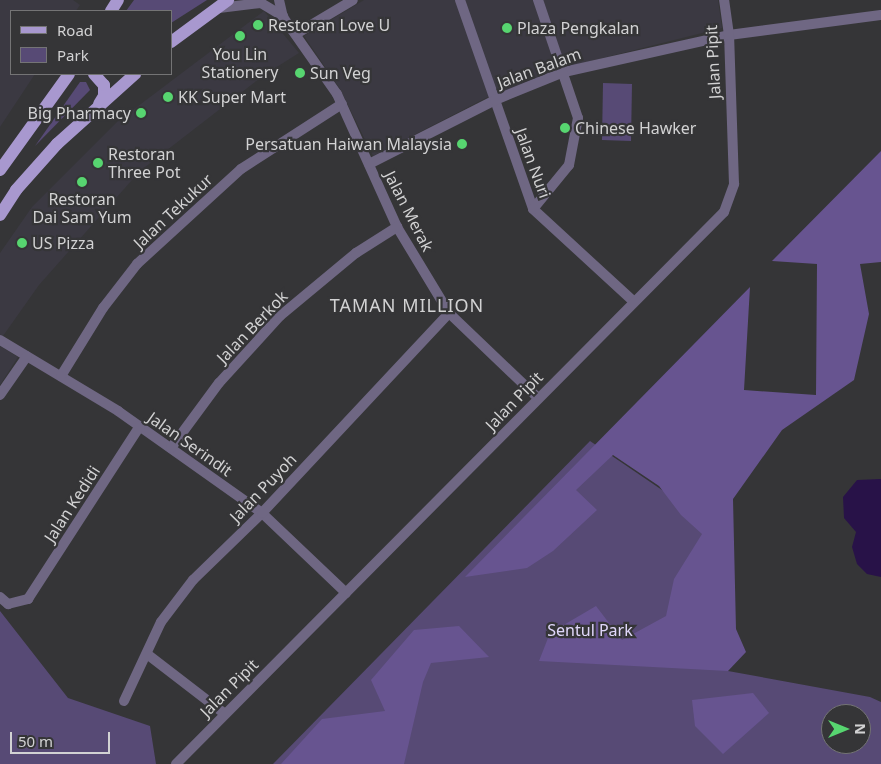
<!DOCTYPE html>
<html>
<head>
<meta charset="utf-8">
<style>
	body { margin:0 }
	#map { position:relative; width:881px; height:764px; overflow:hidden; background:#353537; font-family:"Noto Sans",sans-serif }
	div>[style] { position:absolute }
	.built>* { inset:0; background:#3b3942 }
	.green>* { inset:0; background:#574a75 }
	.forest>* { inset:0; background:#675490 }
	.water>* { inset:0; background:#281248 }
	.street>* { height:10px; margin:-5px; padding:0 5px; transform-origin:5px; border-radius:5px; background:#6f6783 }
	.primary>* { height:12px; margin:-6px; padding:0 6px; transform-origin:6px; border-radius:6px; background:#a898cf }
	.dots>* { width:14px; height:14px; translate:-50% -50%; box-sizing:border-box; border:2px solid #353537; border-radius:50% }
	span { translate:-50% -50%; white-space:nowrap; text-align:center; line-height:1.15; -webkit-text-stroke:4.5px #353537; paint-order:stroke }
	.poi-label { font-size:16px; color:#d2d2d3 }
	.left { translate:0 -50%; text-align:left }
	.right { translate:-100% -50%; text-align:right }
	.street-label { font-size:16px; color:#d2d2d3 }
	.park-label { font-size:16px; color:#e0d7fb }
	.neighbourhood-label { font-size:18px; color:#d2d2d3; letter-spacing:1px }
	.legend { position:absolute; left:10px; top:10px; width:162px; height:65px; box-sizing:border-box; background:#353537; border:1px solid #747475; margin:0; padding:6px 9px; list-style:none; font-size:15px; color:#d2d2d3 }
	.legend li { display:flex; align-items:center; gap:10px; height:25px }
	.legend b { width:25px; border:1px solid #747475 }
	.north { position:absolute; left:821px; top:704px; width:50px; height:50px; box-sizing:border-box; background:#353537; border:1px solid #747475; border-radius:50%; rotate:90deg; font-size:14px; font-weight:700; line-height:20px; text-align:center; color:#d2d2d3 }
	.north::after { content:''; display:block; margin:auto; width:18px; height:22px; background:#57d570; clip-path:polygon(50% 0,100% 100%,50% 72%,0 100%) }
	.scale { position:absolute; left:10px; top:732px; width:100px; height:22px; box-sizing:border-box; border:2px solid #d2d2d3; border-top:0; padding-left:6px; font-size:15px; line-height:18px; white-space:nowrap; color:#d2d2d3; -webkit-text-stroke:4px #353537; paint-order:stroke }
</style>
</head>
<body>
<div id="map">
	<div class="built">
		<i style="clip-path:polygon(0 0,73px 0,80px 5px,76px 11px,11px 11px,11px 74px,35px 74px,0 127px)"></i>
		<i style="clip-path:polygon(364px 0,718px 0,722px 28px,555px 70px,486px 98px,373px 156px,340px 89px,304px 36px)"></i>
		<i style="clip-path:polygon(264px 11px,299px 53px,264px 75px,140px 171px,39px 285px,3px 336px,0 335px,0 253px,32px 207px,117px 122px)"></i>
		<i style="clip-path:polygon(0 346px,18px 357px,0 385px)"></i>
	</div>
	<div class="green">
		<i style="clip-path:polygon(134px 0,207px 0,171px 23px,171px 11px,126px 11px)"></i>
		<i style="clip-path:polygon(80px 82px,86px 82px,90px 90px,35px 146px)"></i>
		<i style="clip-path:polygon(603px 83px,632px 84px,631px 141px,602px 140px)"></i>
		<i style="clip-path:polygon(evenodd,590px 441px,712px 524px,728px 671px,870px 697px,881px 702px,881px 764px,273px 764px,590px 441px,831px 714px,861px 714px,861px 744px,831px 744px,831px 714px)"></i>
		<i style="clip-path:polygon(0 611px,68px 698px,150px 726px,156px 764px,0 764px)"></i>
	</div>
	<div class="forest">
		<i style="clip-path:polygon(881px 151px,881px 262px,860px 264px,869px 314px,854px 380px,782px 430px,733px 499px,736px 629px,746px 652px,728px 671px,539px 661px,550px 633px,596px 606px,622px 640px,666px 616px,674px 579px,702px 534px,681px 515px,659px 486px,613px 455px,576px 490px,597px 510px,553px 551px,527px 568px,465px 577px,750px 287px,744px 390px,816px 395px,817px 264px,772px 261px)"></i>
		<i style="clip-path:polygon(459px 626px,489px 657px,431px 663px,423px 682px,404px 764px,281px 764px,322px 719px,385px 711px,371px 680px,414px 630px)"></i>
		<i style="clip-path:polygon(753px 693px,769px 713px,723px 754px,695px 726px,692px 700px)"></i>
	</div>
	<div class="water">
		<i style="clip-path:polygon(881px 479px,881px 577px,867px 574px,857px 564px,852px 547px,856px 532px,844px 518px,843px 497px,857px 480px)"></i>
	</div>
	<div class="street">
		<i style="left:279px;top:0;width:17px;rotate:77deg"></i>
		<i style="left:283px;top:17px;width:94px;rotate:55deg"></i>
		<i style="left:337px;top:94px;width:146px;rotate:65.7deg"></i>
		<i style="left:397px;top:227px;width:100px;rotate:58.8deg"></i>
		<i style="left:449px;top:313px;width:123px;rotate:43.7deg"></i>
		<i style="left:460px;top:0;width:221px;rotate:70.7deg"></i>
		<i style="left:533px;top:209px;width:136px;rotate:42.6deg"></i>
		<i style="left:219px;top:8px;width:42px;rotate:-6.8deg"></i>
		<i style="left:261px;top:3px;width:26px;rotate:31deg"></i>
		<i style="left:296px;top:34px;width:66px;rotate:-30.8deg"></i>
		<i style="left:369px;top:164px;width:141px;rotate:-26.9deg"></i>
		<i style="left:495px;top:100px;width:74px;rotate:-22.1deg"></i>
		<i style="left:564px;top:72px;width:169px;rotate:-12.6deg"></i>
		<i style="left:729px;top:35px;width:153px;rotate:-7.5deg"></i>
		<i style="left:533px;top:209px;width:57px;rotate:-50.7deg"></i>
		<i style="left:569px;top:165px;width:48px;rotate:-79.2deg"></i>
		<i style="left:578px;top:118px;width:125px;rotate:-108.7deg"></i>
		<i style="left:0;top:340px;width:138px;rotate:31deg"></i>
		<i style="left:118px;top:411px;width:176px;rotate:35.3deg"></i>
		<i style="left:262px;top:513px;width:116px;rotate:43.6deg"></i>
		<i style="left:61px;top:376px;width:80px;rotate:-58.3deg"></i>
		<i style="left:103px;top:308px;width:56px;rotate:-52.3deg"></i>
		<i style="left:137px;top:264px;width:141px;rotate:-42.4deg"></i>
		<i style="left:241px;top:169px;width:120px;rotate:-32.8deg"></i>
		<i style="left:0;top:395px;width:47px;rotate:-55.3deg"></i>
		<i style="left:171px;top:448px;width:81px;rotate:-53.6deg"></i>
		<i style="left:219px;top:383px;width:91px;rotate:-47.7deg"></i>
		<i style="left:280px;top:316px;width:99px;rotate:-39.7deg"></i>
		<i style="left:356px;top:253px;width:49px;rotate:-32.4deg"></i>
		<i style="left:0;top:597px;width:11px;rotate:41deg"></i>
		<i style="left:8px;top:604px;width:21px;rotate:-14deg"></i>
		<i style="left:28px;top:599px;width:206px;rotate:-57.1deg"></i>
		<i style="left:147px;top:654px;width:98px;rotate:37.6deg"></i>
		<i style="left:124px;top:701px;width:87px;rotate:-64.9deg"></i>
		<i style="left:161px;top:622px;width:53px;rotate:-52.7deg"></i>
		<i style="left:193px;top:580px;width:96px;rotate:-44.2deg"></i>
		<i style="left:262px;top:513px;width:274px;rotate:-46.9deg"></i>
		<i style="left:176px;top:764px;width:778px;rotate:-45.21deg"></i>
		<i style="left:724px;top:212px;width:30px;rotate:-70deg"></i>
		<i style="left:734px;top:184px;width:149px;rotate:-91.9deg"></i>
		<i style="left:729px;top:35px;width:35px;rotate:-98deg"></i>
	</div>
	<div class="primary">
		<i style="left:111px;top:11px;width:13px;rotate:-58deg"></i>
		<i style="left:171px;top:42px;width:71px;rotate:-36.4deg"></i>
		<i style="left:94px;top:74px;width:15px;rotate:48deg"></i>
		<i style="left:104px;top:85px;width:11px;rotate:90deg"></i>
		<i style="left:104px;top:96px;width:9px;rotate:122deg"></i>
		<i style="left:0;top:170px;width:118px;rotate:-54.3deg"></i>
		<i style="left:0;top:215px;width:30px;rotate:-57deg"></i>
		<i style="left:16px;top:190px;width:62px;rotate:-48.3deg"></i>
		<i style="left:57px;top:144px;width:105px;rotate:-41.9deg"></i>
	</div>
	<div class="dots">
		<i style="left:258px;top:25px;background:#57d570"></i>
		<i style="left:507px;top:28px;background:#57d570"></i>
		<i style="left:240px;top:36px;background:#57d570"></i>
		<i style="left:300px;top:73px;background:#57d570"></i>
		<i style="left:168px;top:97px;background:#57d570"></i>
		<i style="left:141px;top:113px;background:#57d570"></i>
		<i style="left:565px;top:128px;background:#57d570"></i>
		<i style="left:462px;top:144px;background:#57d570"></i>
		<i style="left:98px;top:163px;background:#57d570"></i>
		<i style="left:82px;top:182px;background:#57d570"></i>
		<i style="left:22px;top:243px;background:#57d570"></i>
	</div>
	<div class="poi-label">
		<span class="left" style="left:268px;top:25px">Restoran Love U</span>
		<span class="left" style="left:517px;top:28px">Plaza Pengkalan</span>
		<span style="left:240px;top:63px">You Lin<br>Stationery</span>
		<span class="left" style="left:310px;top:73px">Sun Veg</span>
		<span class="left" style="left:178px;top:97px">KK Super Mart</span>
		<span class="right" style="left:131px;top:113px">Big Pharmacy</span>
		<span class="left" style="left:575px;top:128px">Chinese Hawker</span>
		<span class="right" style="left:452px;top:144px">Persatuan Haiwan Malaysia</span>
		<span class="left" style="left:108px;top:163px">Restoran<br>Three Pot</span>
		<span style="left:82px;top:208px">Restoran<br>Dai Sam Yum</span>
		<span class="left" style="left:32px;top:243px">US Pizza</span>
	</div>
	<div class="street-label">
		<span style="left:713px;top:62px;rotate:-93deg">Jalan Pipit</span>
		<span style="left:539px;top:68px;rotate:-20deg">Jalan Balam</span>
		<span style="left:533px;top:163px;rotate:70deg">Jalan Nuri</span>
		<span style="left:173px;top:211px;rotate:-43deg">Jalan Tekukur</span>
		<span style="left:409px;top:211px;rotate:63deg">Jalan Merak</span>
		<span style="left:252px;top:327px;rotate:-46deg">Jalan Berkok</span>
		<span style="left:514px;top:401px;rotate:-46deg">Jalan Pipit</span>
		<span style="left:190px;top:444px;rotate:35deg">Jalan Serindit</span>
		<span style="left:263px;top:488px;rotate:-46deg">Jalan Puyoh</span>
		<span style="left:72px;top:504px;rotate:-57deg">Jalan Kedidi</span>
		<span style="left:229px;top:688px;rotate:-45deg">Jalan Pipit</span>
	</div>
	<div class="park-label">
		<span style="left:590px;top:630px">Sentul Park</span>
	</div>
	<div class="neighbourhood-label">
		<span style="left:407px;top:305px">TAMAN MILLION</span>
	</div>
	<ul class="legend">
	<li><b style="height:6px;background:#a898cf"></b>Road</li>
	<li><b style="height:14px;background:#574a75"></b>Park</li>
	</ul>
	<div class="north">N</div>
	<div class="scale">50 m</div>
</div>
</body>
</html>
